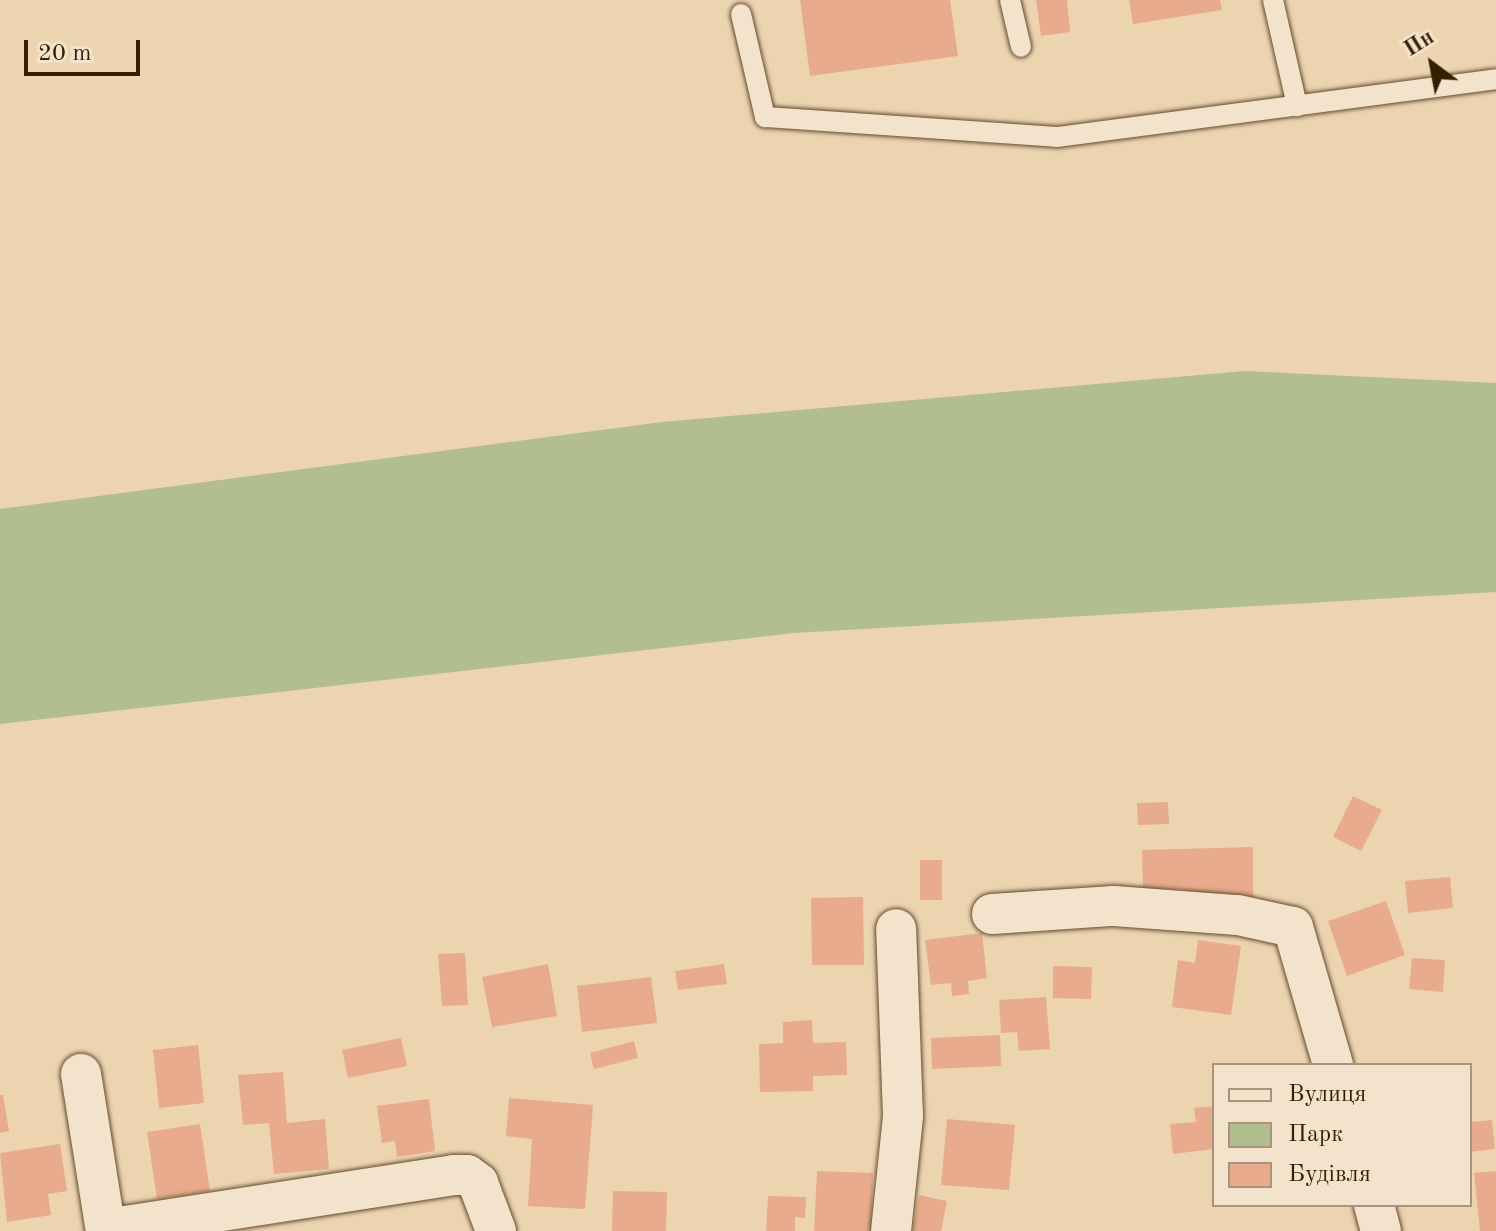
<!DOCTYPE html>
<html>
<head>
<meta charset="utf-8">
<style>
	body { margin:0 }
	#map { position:relative; width:1496px; height:1231px; overflow:hidden; background:#ecd4b1; font-family:"Old Standard TT",serif }
	div>[style] { position:absolute }
	.green>* { inset:0; background:#b3be8f }
	.building>* { inset:0; background:#e8ab8d }
	.roads { filter:drop-shadow(0 0 2px #644c2c) drop-shadow(0 0 2px #644c2c) }
	.service>* { height:20px; margin:-10px; padding:0 10px; transform-origin:10px; border-radius:10px; background:#f3e3cc }
	.minor>* { height:40px; margin:-20px; padding:0 20px; transform-origin:20px; border-radius:20px; background:#f3e3cc }
	span { translate:-50% -50%; white-space:nowrap; text-align:center; line-height:1.15; -webkit-text-stroke:6px #f3e3cc; paint-order:stroke }
	.legend { position:absolute; left:1212px; top:1063px; width:260px; height:144px; box-sizing:border-box; background:#f3e3cc; border:2px solid #a7947a; margin:0; padding:10px 14px; list-style:none; font-size:24px; color:#361e00 }
	.legend li { display:flex; align-items:center; gap:16px; height:40px }
	.legend b { width:40px; border:2px solid #a7947a }
	.north { position:absolute; left:1392px; top:24px; width:80px; height:80px; -webkit-text-stroke:6px #f3e3cc; paint-order:stroke; rotate:328deg; font-size:22px; font-weight:700; line-height:32px; text-align:center; color:#361e00 }
	.north::after { content:''; display:block; margin:auto; width:28px; height:36px; background:#361e00; clip-path:polygon(50% 0,100% 100%,50% 72%,0 100%) }
	.scale { position:absolute; left:24px; top:40px; width:116px; height:36px; box-sizing:border-box; border:4px solid #361e00; border-top:0; padding-left:10px; font-size:24px; line-height:28px; white-space:nowrap; color:#361e00; -webkit-text-stroke:6px #f3e3cc; paint-order:stroke }
</style>
</head>
<body>
<div id="map">
	<div class="green">
		<i style="clip-path:polygon(1245px 371px,1496px 383px,1496px 592px,794px 633px,0 724px,0 509px,662px 422px)"></i>
	</div>
	<div class="building">
		<i style="clip-path:polygon(800px 0,950px 0,958px 56px,810px 76px)"></i>
		<i style="clip-path:polygon(1036px 0,1067px 0,1070px 32px,1041px 36px)"></i>
		<i style="clip-path:polygon(1129px 0,1220px 0,1222px 10px,1133px 24px)"></i>
		<i style="clip-path:polygon(1353px 796px,1382px 810px,1361px 851px,1333px 837px)"></i>
		<i style="clip-path:polygon(1168px 802px,1169px 824px,1138px 825px,1137px 803px)"></i>
		<i style="clip-path:polygon(1253px 847px,1253px 897px,1187px 899px,1186px 889px,1143px 890px,1142px 850px)"></i>
		<i style="clip-path:polygon(920px 860px,942px 860px,942px 900px,920px 900px)"></i>
		<i style="clip-path:polygon(1450px 877px,1453px 908px,1408px 913px,1405px 881px)"></i>
		<i style="clip-path:polygon(863px 897px,864px 965px,812px 965px,811px 898px)"></i>
		<i style="clip-path:polygon(1386px 901px,1405px 955px,1347px 976px,1328px 921px)"></i>
		<i style="clip-path:polygon(982px 933px,987px 978px,968px 981px,969px 994px,952px 996px,951px 983px,931px 985px,925px 940px)"></i>
		<i style="clip-path:polygon(1198px 940px,1241px 946px,1231px 1015px,1172px 1007px,1178px 960px,1195px 963px)"></i>
		<i style="clip-path:polygon(465px 953px,468px 1005px,442px 1006px,438px 954px)"></i>
		<i style="clip-path:polygon(1412px 958px,1445px 960px,1443px 992px,1409px 989px)"></i>
		<i style="clip-path:polygon(548px 964px,557px 1016px,492px 1027px,482px 977px)"></i>
		<i style="clip-path:polygon(724px 964px,727px 984px,678px 990px,675px 971px)"></i>
		<i style="clip-path:polygon(1053px 966px,1092px 967px,1091px 999px,1053px 998px)"></i>
		<i style="clip-path:polygon(651px 977px,657px 1023px,582px 1032px,577px 986px)"></i>
		<i style="clip-path:polygon(1046px 997px,1050px 1049px,1019px 1051px,1017px 1032px,1001px 1033px,999px 1000px)"></i>
		<i style="clip-path:polygon(812px 1020px,813px 1043px,846px 1042px,847px 1075px,813px 1076px,813px 1091px,760px 1092px,759px 1044px,783px 1043px,783px 1022px)"></i>
		<i style="clip-path:polygon(1000px 1035px,1001px 1066px,932px 1069px,931px 1038px)"></i>
		<i style="clip-path:polygon(401px 1038px,407px 1066px,348px 1078px,342px 1050px)"></i>
		<i style="clip-path:polygon(634px 1041px,638px 1058px,594px 1069px,590px 1053px)"></i>
		<i style="clip-path:polygon(198px 1045px,204px 1103px,159px 1108px,153px 1050px)"></i>
		<i style="clip-path:polygon(283px 1072px,287px 1123px,325px 1119px,329px 1169px,274px 1174px,269px 1123px,243px 1125px,238px 1075px)"></i>
		<i style="clip-path:polygon(0 1095px,3px 1095px,9px 1131px,0 1133px)"></i>
		<i style="clip-path:polygon(509px 1098px,593px 1105px,585px 1209px,528px 1206px,532px 1139px,506px 1136px)"></i>
		<i style="clip-path:polygon(429px 1099px,435px 1151px,397px 1157px,395px 1141px,382px 1143px,377px 1106px)"></i>
		<i style="clip-path:polygon(1214px 1106px,1214px 1149px,1173px 1154px,1170px 1124px,1196px 1122px,1194px 1108px)"></i>
		<i style="clip-path:polygon(947px 1119px,1015px 1125px,1009px 1190px,941px 1185px)"></i>
		<i style="clip-path:polygon(1492px 1120px,1495px 1149px,1470px 1152px,1470px 1122px)"></i>
		<i style="clip-path:polygon(200px 1124px,210px 1191px,157px 1199px,147px 1132px)"></i>
		<i style="clip-path:polygon(60px 1144px,67px 1191px,48px 1194px,51px 1215px,7px 1222px,0 1153px)"></i>
		<i style="clip-path:polygon(817px 1171px,873px 1173px,871px 1231px,814px 1231px)"></i>
		<i style="clip-path:polygon(1496px 1171px,1496px 1231px,1480px 1231px,1474px 1173px)"></i>
		<i style="clip-path:polygon(613px 1191px,667px 1192px,666px 1231px,612px 1231px)"></i>
		<i style="clip-path:polygon(919px 1195px,947px 1201px,941px 1231px,913px 1231px)"></i>
		<i style="clip-path:polygon(768px 1196px,806px 1197px,805px 1218px,795px 1217px,795px 1231px,766px 1231px)"></i>
	</div>
	<div class="roads">
		<div class="service">
			<i style="left:1010px;top:0;width:48px;rotate:76.8deg"></i>
			<i style="left:1273px;top:0;width:109px;rotate:77.2deg"></i>
			<i style="left:741px;top:14px;width:106px;rotate:76.9deg"></i>
			<i style="left:765px;top:117px;width:293px;rotate:3.9deg"></i>
			<i style="left:1057px;top:137px;width:443px;rotate:-7.5deg"></i>
		</div>
		<div class="minor">
			<i style="left:992px;top:914px;width:122px;rotate:-3.8deg"></i>
			<i style="left:1114px;top:906px;width:124px;rotate:4.2deg"></i>
			<i style="left:1238px;top:915px;width:56px;rotate:12.3deg"></i>
			<i style="left:1293px;top:927px;width:144px;rotate:73.8deg"></i>
			<i style="left:81px;top:1074px;width:159px;rotate:81deg"></i>
			<i style="left:1374px;top:1205px;width:27px;rotate:75deg"></i>
			<i style="left:106px;top:1229px;width:351px;rotate:-8.8deg"></i>
			<i style="left:453px;top:1175px;width:14px"></i>
			<i style="left:467px;top:1175px;width:14px;rotate:36deg"></i>
			<i style="left:478px;top:1183px;width:51px;rotate:69.4deg"></i>
			<i style="left:891px;top:1231px;width:116px;rotate:-84deg"></i>
			<i style="left:903px;top:1116px;width:187px;rotate:-92.1deg"></i>
		</div>
	</div>
	<ul class="legend">
	<li><b style="height:10px;background:#f3e3cc"></b>Вулиця</li>
	<li><b style="height:22px;background:#b3be8f"></b>Парк</li>
	<li><b style="height:22px;background:#e8ab8d"></b>Будівля</li>
	</ul>
	<div class="north">Пн</div>
	<div class="scale">20 m</div>
</div>
</body>
</html>
